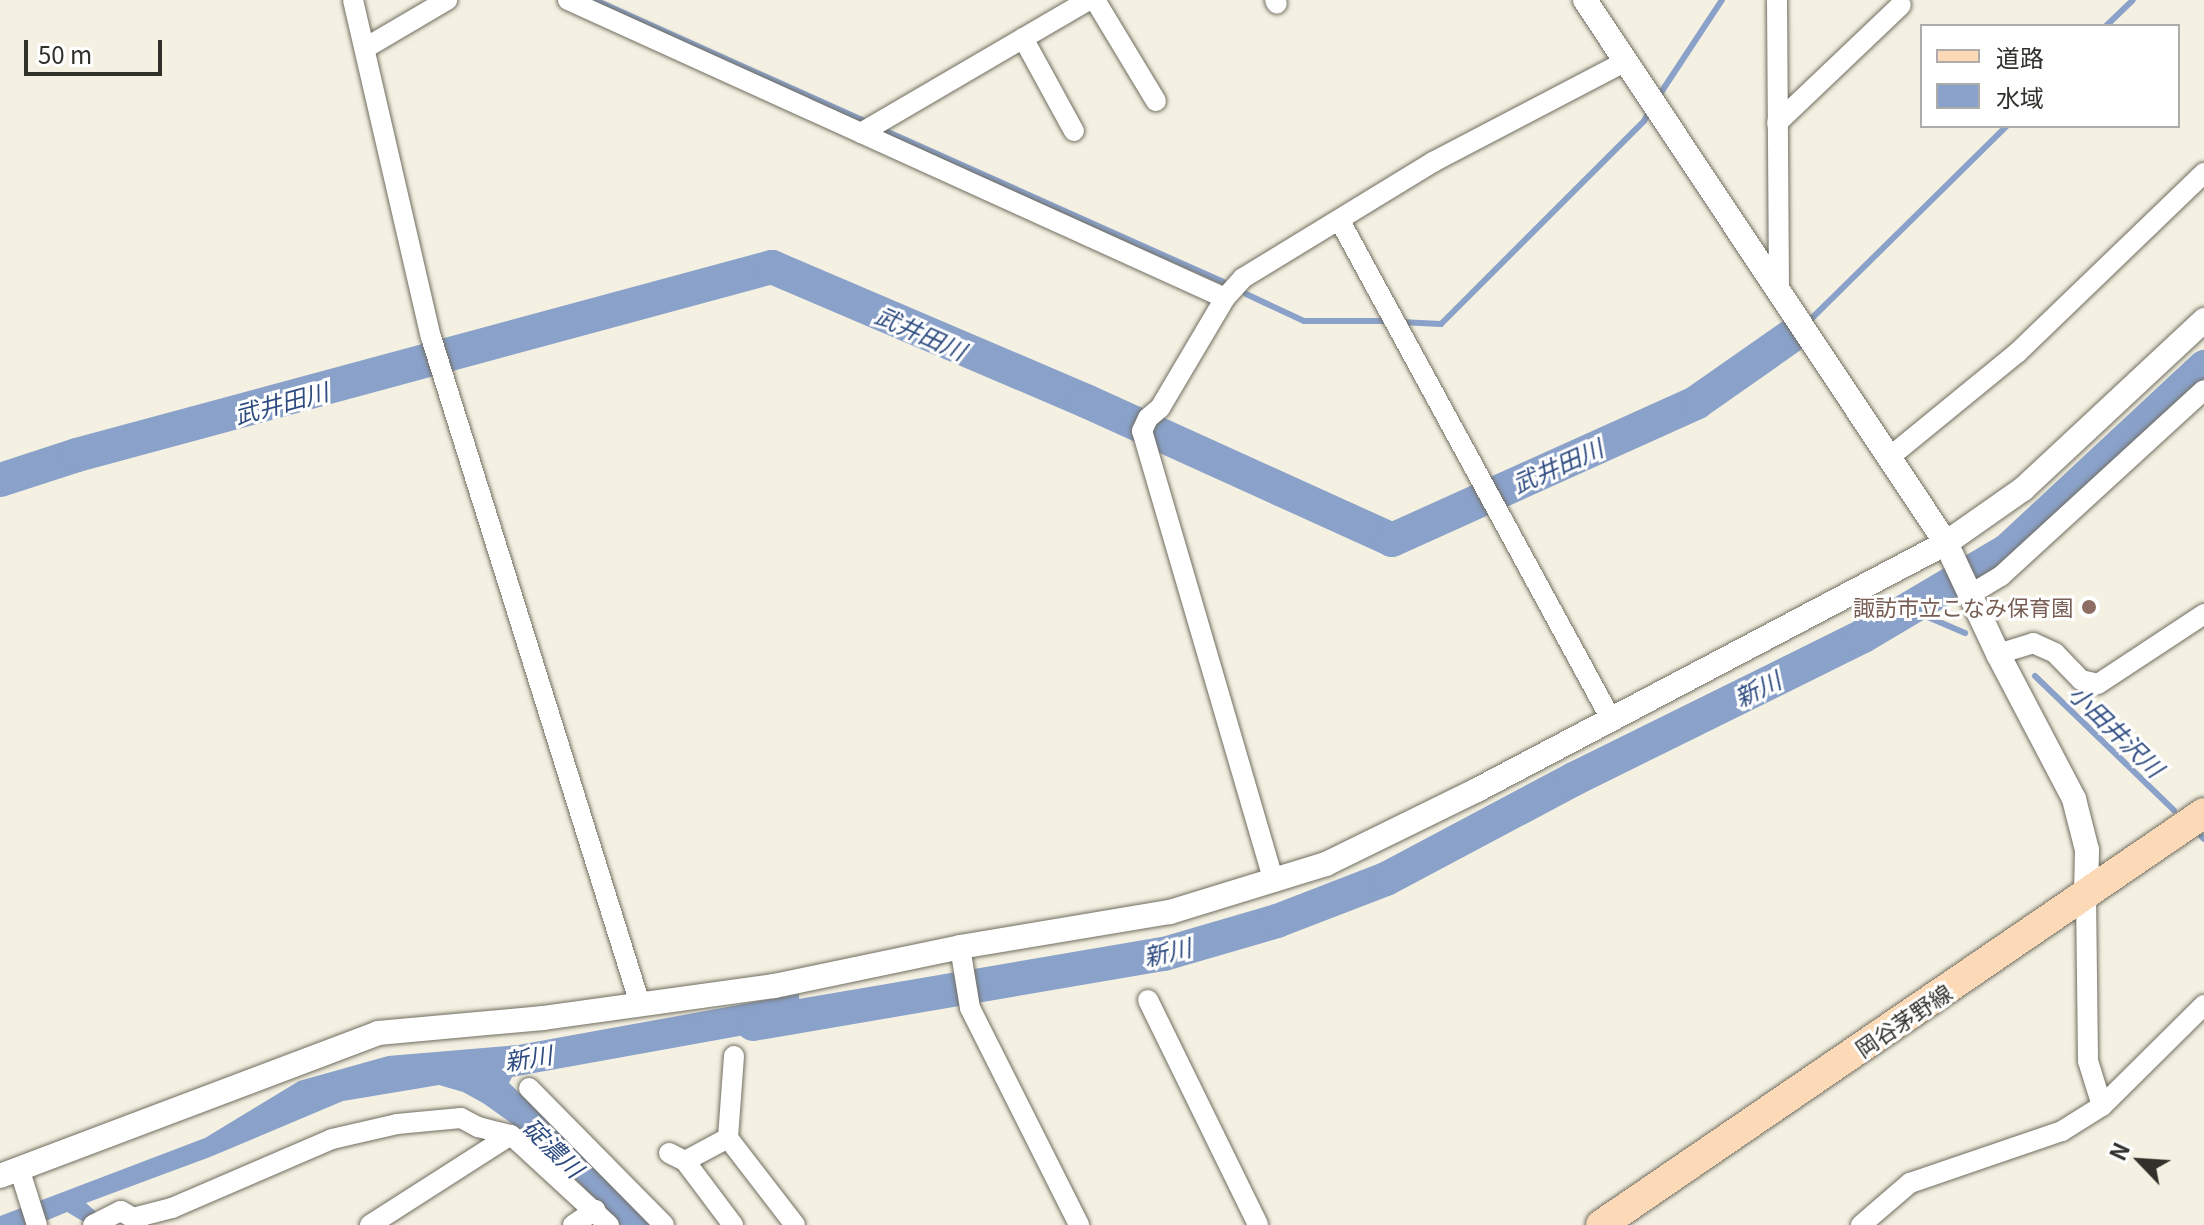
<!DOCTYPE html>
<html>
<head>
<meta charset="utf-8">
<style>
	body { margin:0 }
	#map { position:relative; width:2204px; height:1225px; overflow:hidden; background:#f4f1e2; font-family:Georgia,"Noto Sans JP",serif }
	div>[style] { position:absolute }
	.water>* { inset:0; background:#8aa1c9 }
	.stream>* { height:6px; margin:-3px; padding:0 3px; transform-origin:3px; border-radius:3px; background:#8aa1c9 }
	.river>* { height:34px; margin:-17px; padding:0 17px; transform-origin:17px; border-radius:17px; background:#8aa1c9 }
	.roads { filter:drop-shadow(0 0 2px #706d60) drop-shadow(0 0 2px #706d60) }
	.minor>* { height:20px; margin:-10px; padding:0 10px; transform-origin:10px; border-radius:10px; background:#fff }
	.tertiary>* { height:24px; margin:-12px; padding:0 12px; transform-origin:12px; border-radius:12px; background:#fff }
	.primary>* { height:30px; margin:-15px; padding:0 15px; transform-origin:15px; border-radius:15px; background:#fcdab7 }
	.dots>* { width:22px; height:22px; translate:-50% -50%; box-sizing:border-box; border:4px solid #fff; border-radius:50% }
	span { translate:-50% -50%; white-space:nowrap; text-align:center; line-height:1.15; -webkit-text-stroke:6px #fff; paint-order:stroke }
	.education-label { font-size:22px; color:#785e54 }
	.right { translate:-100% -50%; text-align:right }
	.street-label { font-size:22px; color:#31302a }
	.water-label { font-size:24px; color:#2f4c80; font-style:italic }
	.legend { position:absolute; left:1920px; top:24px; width:260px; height:104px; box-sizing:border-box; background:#fff; border:2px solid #adacaa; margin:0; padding:10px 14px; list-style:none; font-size:24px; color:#31302a }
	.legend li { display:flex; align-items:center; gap:16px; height:40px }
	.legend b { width:40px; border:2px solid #adacaa }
	.north { position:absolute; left:2100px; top:1121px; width:80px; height:80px; -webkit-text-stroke:6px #fff; paint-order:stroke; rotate:295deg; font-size:22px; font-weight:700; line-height:32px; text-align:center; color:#31302a }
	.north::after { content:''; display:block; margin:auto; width:28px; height:36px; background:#31302a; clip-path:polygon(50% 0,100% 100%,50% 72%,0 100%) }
	.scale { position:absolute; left:24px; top:40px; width:138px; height:36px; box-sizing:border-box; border:4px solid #31302a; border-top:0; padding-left:10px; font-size:24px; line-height:28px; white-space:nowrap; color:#31302a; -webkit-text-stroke:6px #fff; paint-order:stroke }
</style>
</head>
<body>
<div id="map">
	<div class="water">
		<i style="clip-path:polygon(799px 994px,800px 1025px,512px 1077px,509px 1083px,588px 1158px,650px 1225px,620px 1225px,543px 1146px,483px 1103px,463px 1092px,439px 1085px,343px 1101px,210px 1157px,86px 1203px,111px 1225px,89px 1225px,67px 1212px,36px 1225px,0 1225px,0 1216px,205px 1138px,299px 1081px,388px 1056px,518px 1045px)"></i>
	</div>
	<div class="stream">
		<i style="left:595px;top:0;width:293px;rotate:24.2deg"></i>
		<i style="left:2106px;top:26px;width:37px;rotate:-44deg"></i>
		<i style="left:1658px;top:97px;width:116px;rotate:-56.6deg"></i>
		<i style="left:888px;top:132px;width:367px;rotate:24.1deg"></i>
		<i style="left:1246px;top:294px;width:64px;rotate:25deg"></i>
		<i style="left:1304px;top:321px;width:84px"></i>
		<i style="left:1400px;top:322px;width:41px;rotate:2.8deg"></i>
		<i style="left:1441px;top:324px;width:287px;rotate:-45deg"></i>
		<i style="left:1644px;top:121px;width:13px;rotate:-61deg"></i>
		<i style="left:1807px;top:323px;width:281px;rotate:-44.6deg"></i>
		<i style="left:1909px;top:609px;width:61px;rotate:23.2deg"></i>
		<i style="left:2035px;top:676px;width:193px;rotate:44deg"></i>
		<i style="left:2201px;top:836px;width:4px;rotate:45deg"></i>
	</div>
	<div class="river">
		<i style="left:0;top:480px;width:81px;rotate:-18deg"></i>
		<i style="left:77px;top:455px;width:720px;rotate:-15.14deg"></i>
		<i style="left:772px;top:267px;width:341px;rotate:23.1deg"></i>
		<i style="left:1086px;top:401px;width:336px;rotate:24.4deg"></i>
		<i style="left:1392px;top:540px;width:335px;rotate:-24.3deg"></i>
		<i style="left:1697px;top:402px;width:113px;rotate:-35deg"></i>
		<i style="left:753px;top:1024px;width:417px;rotate:-9.7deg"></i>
		<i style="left:1164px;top:954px;width:118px;rotate:-16.3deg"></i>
		<i style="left:1277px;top:921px;width:117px;rotate:-21.1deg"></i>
		<i style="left:1386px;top:879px;width:213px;rotate:-28deg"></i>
		<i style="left:1574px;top:779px;width:322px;rotate:-26.3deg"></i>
		<i style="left:1863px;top:636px;width:167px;rotate:-30.6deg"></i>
		<i style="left:2007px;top:551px;width:270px;rotate:-43deg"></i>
	</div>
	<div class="roads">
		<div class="minor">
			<i style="left:353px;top:0;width:346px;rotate:77deg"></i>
			<i style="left:431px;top:337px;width:699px;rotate:72.6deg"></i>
			<i style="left:568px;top:0;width:721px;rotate:24.4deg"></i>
			<i style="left:1095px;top:0;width:118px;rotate:58.9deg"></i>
			<i style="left:1275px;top:0;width:4px;rotate:63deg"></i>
			<i style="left:1777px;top:0;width:292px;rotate:89.6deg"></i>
			<i style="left:1023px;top:38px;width:106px;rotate:61.3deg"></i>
			<i style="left:367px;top:47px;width:93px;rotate:-30.4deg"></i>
			<i style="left:1777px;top:123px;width:171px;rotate:-43.6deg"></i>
			<i style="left:861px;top:133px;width:264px;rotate:-30.3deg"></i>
			<i style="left:1340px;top:221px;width:567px;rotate:61.45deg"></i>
			<i style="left:1891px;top:456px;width:163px;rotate:-39.3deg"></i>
			<i style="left:2017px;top:353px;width:260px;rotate:-43.9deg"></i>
			<i style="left:1971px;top:594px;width:35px;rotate:-31deg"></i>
			<i style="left:2001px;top:576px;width:275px;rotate:-42.5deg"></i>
			<i style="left:1998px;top:654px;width:37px;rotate:-17deg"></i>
			<i style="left:2033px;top:643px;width:24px;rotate:24deg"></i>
			<i style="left:2055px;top:653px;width:37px;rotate:46deg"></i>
			<i style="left:2081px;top:680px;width:17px;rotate:13deg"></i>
			<i style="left:2098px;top:684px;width:127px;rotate:-33.4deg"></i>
			<i style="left:1274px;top:882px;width:470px;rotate:-106.3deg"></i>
			<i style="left:1142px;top:431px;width:14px;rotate:-65deg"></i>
			<i style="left:1148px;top:418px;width:16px;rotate:-40deg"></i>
			<i style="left:1160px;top:408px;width:128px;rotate:-59.4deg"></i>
			<i style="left:1225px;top:298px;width:27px;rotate:-48deg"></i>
			<i style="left:1243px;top:278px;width:223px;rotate:-31.4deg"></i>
			<i style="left:1433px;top:162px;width:218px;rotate:-27.6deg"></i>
			<i style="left:2086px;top:895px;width:166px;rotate:89.3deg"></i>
			<i style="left:2088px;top:1061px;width:47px;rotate:72.7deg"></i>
			<i style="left:960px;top:947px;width:62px;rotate:80.7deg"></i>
			<i style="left:970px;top:1008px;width:243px;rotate:63.3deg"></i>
			<i style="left:1148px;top:1000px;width:250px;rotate:63.9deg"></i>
			<i style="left:734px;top:1056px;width:82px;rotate:94.2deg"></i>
			<i style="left:728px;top:1138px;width:110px;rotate:52.4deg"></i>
			<i style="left:529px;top:1088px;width:192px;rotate:45.4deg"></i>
			<i style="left:669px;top:1153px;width:18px;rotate:27deg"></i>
			<i style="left:685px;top:1161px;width:49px;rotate:-28.1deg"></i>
			<i style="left:685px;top:1161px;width:80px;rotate:53.1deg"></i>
			<i style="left:19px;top:1168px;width:60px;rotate:72.5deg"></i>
			<i style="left:93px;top:1225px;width:31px;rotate:-27deg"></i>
			<i style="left:121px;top:1211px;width:14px;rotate:30deg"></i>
			<i style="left:138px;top:1225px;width:9px;rotate:-126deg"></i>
			<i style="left:133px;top:1218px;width:40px;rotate:-14.4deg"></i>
			<i style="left:172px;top:1208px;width:174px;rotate:-23.3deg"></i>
			<i style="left:332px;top:1139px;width:67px;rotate:-13deg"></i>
			<i style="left:397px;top:1124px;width:64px;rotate:-5.4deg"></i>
			<i style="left:461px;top:1118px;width:19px;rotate:28deg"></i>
			<i style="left:478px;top:1127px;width:34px;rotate:14deg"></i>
			<i style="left:511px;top:1135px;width:133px;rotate:42.6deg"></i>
			<i style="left:370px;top:1225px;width:167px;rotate:-32.6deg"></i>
			<i style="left:573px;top:1225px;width:27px;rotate:-34deg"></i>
			<i style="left:1861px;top:1225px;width:65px;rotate:-40.6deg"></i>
			<i style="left:1910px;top:1183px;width:161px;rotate:-18.9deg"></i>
			<i style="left:2062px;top:1131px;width:47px;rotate:-32deg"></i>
			<i style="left:2102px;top:1106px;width:144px;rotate:-44.7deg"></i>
		</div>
		<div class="tertiary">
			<i style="left:1585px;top:0;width:652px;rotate:56.38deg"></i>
			<i style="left:1946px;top:543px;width:123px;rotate:64.9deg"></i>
			<i style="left:1998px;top:654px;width:164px;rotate:62.3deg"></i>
			<i style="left:2074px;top:799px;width:53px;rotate:75.7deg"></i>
			<i style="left:2087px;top:850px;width:45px;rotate:91.3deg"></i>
			<i style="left:0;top:1176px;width:404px;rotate:-20.7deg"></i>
			<i style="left:378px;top:1033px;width:166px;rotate:-5.2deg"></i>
			<i style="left:543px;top:1018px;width:233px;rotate:-7.9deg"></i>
			<i style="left:774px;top:986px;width:190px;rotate:-11.8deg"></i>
			<i style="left:960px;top:947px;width:213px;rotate:-9.5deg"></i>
			<i style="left:1170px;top:912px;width:163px;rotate:-17.1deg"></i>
			<i style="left:1326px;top:864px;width:168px;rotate:-26.1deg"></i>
			<i style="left:1477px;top:790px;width:530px;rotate:-27.77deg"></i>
			<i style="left:1946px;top:543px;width:94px;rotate:-35deg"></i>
			<i style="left:2023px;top:489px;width:248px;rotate:-43deg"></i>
		</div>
		<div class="primary">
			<i style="left:1601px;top:1225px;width:730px;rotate:-34.34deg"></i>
		</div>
	</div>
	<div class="dots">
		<i style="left:2089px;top:607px;background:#8d6e63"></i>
	</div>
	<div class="education-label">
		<span class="right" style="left:2073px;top:607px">諏訪市立こなみ保育園</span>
	</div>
	<div class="street-label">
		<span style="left:1903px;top:1020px;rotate:-34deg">岡谷茅野線</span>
	</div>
	<div class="water-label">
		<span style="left:921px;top:332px;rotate:24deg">武井田川</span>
		<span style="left:281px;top:402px;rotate:-15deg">武井田川</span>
		<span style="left:1557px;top:465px;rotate:-24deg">武井田川</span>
		<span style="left:1757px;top:688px;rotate:-26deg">新川</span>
		<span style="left:2117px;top:730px;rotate:44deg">小田井沢川</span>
		<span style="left:1167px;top:951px;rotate:-13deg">新川</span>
		<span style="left:528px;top:1057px;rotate:-9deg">新川</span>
		<span style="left:554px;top:1147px;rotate:44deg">碇濃川</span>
	</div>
	<ul class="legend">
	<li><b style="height:10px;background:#fcdab7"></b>道路</li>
	<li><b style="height:22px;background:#8aa1c9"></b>水域</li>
	</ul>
	<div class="north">N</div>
	<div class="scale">50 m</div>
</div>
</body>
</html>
